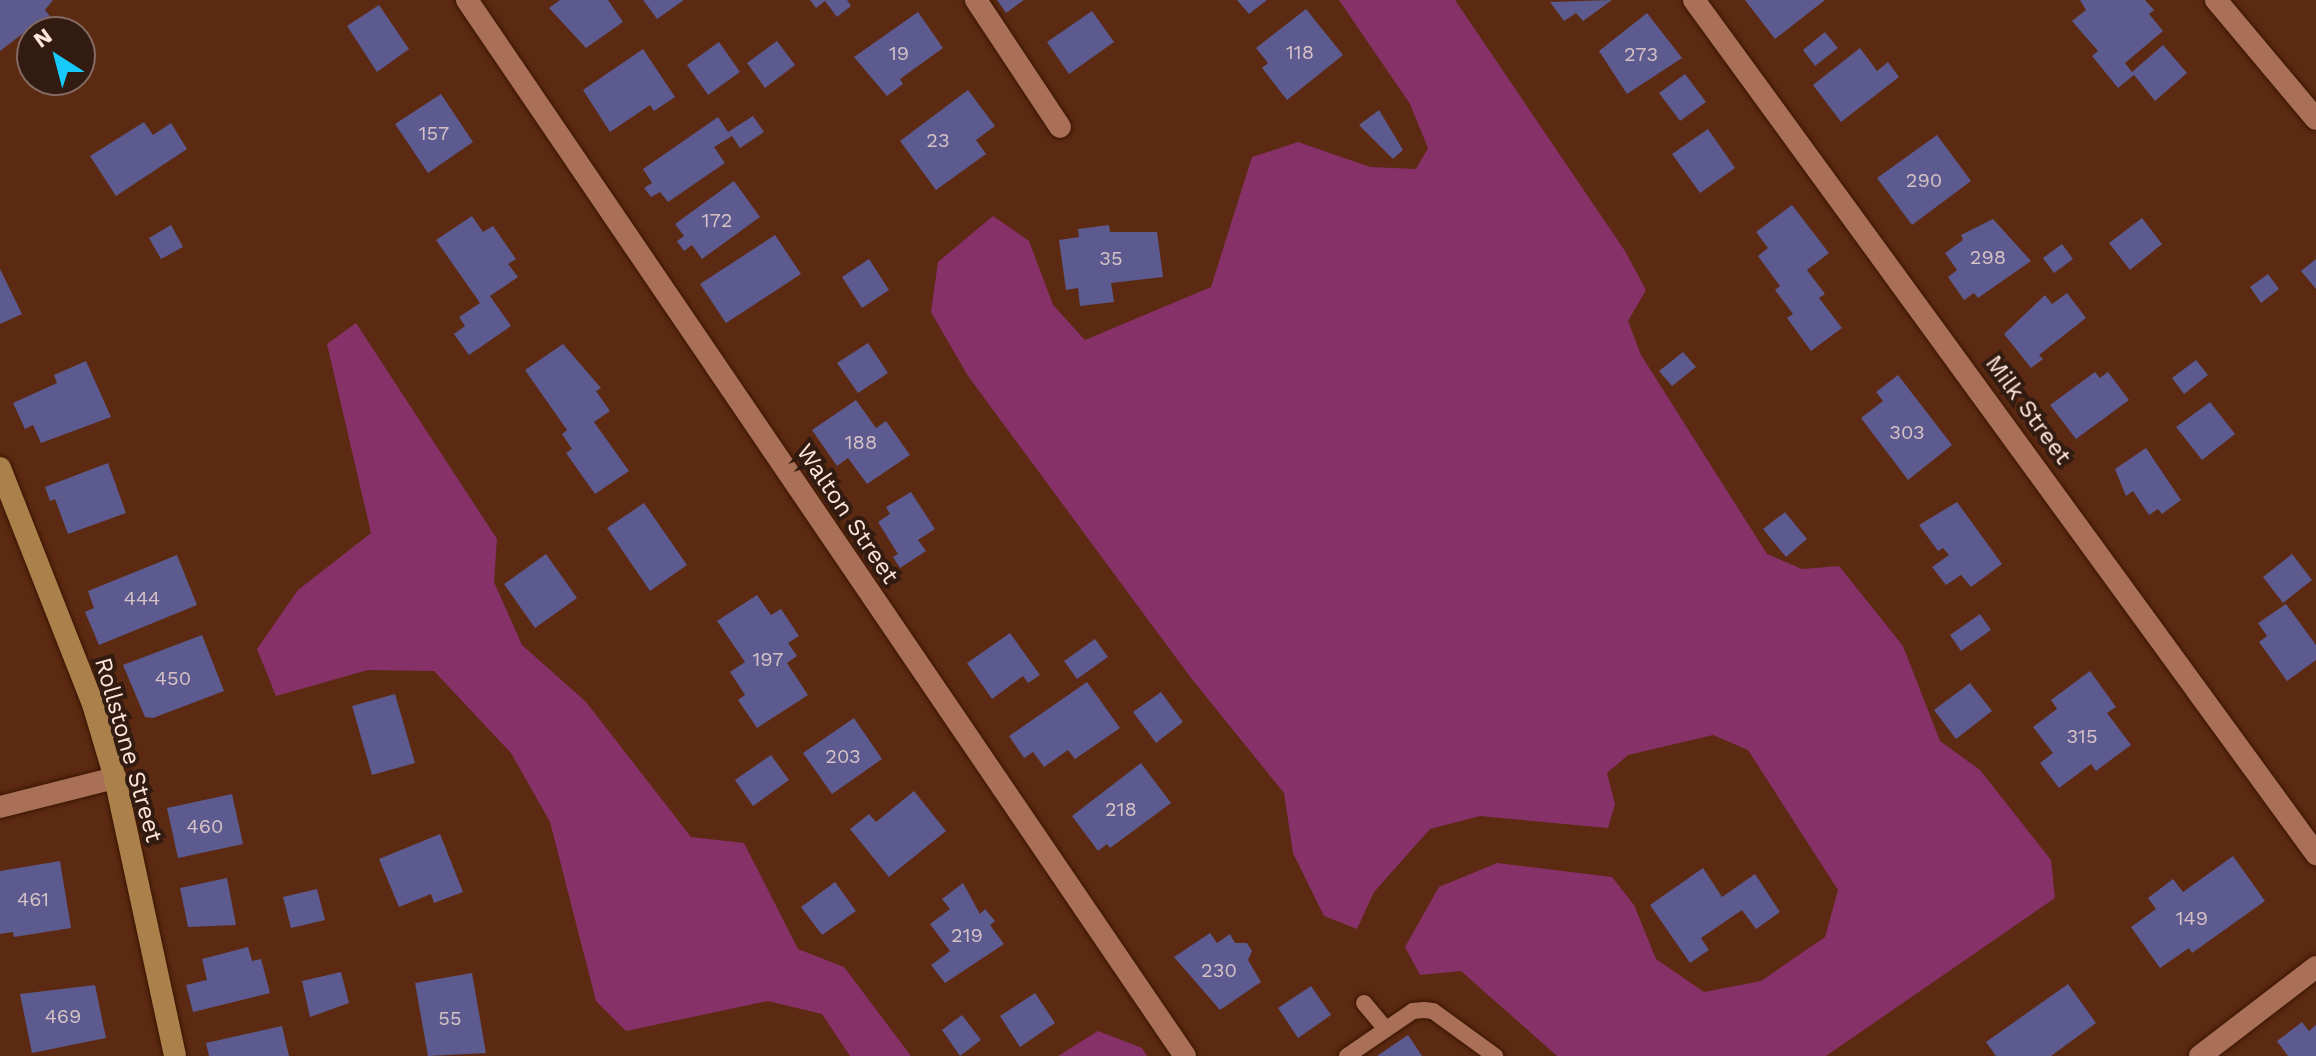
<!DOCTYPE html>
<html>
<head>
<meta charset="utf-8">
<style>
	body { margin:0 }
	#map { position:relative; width:2316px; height:1056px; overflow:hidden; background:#5c2a12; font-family:"Work Sans",sans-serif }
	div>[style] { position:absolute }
	.green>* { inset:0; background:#863168 }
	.building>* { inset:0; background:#5c5a8e }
	.roads { filter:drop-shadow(0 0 2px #3a1503) drop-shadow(0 0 2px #3a1503) }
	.service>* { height:16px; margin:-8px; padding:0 8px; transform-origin:8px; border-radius:8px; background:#a97057 }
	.minor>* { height:22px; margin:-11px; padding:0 11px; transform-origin:11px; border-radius:11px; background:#a97057 }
	.tertiary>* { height:22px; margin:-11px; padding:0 11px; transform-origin:11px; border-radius:11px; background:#a97057 }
	.secondary>* { height:22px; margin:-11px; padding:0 11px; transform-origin:11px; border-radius:11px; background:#ac804b }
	span { translate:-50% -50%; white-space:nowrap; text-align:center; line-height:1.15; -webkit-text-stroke:8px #321b11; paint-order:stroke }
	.number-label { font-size:20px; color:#d6c2c6 }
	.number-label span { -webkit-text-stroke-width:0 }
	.street-label { font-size:24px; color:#ffe4d9 }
	.north { position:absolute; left:16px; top:16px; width:80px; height:80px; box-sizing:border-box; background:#321b11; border:2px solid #846b61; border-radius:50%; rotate:324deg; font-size:22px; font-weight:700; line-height:32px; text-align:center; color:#ffe4d9 }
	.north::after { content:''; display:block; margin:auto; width:28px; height:36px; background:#17cafb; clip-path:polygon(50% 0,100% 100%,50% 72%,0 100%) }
</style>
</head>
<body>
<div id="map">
	<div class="green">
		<i style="clip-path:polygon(1339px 0,1455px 0,1625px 251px,1646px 290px,1628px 321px,1641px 355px,1767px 554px,1802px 569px,1839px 566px,1903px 646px,1940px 741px,1980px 770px,2051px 860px,2055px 898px,1826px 1056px,1557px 1056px,1461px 971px,1420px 975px,1405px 947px,1439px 887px,1497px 863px,1612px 877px,1634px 905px,1656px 959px,1704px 992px,1761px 981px,1825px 937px,1838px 890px,1748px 750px,1713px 735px,1628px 755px,1607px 773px,1615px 804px,1608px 828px,1480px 816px,1430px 829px,1374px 892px,1357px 929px,1324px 916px,1293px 853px,1284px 793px,1191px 678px,968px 376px,931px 312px,938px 262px,993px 216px,1029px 241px,1053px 305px,1085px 340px,1211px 287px,1252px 157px,1298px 142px,1370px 167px,1416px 169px,1428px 148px,1410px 104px)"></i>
		<i style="clip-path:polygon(356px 323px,497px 539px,494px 582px,522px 645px,586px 702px,691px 837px,744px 843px,798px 949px,844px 967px,911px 1056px,850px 1056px,822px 1014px,768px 1001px,626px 1031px,596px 1001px,550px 822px,511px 753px,434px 671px,368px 670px,276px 696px,257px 649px,298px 590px,371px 533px,327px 344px)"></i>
		<i style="clip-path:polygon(1098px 1031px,1142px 1048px,1147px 1056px,1058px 1056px)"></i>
	</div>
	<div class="building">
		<i style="clip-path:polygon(0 0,53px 0,45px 10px,57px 25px,48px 32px,30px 28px,0 51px)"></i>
		<i style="clip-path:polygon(560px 0,608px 0,623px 22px,586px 48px,549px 8px)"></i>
		<i style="clip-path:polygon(643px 0,684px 0,657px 19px)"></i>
		<i style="clip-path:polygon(810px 0,847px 0,851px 6px,837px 17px,825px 1px,816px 8px)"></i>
		<i style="clip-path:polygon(997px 0,1024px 0,1006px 13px)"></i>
		<i style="clip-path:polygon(1237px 0,1267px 0,1249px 14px)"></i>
		<i style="clip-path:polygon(1612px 0,1583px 21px,1576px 13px,1564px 21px,1550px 2px)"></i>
		<i style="clip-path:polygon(1745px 0,1825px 0,1775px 39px)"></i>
		<i style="clip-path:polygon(2080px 0,2145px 0,2154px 10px,2149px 14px,2163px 31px,2125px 63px,2132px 72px,2163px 45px,2187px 73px,2155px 101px,2134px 75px,2118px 88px,2092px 56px,2098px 51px,2072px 21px,2086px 10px)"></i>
		<i style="clip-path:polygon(379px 5px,409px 49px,377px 72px,347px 26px)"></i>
		<i style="clip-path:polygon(1306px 9px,1343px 55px,1287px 100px,1262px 68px,1268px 63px,1256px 48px)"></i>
		<i style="clip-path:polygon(1092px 11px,1114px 42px,1069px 74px,1047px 42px)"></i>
		<i style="clip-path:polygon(918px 12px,943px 48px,900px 79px,903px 84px,887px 96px,854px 57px)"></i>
		<i style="clip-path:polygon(1647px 13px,1682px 58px,1627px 94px,1599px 51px)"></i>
		<i style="clip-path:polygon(1825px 32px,1838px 48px,1815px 66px,1803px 50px)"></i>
		<i style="clip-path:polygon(777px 41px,795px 65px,765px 88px,747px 63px)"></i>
		<i style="clip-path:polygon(719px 42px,740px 72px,708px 95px,687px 65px)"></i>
		<i style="clip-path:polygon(1860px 48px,1877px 71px,1888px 62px,1899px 77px,1841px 122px,1813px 85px)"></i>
		<i style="clip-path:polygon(643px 49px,675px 97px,654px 111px,650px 105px,610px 132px,583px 90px)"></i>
		<i style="clip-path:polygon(1685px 74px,1706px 102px,1680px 121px,1659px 93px)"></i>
		<i style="clip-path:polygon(968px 90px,995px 126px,976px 140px,986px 154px,936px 190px,900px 141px)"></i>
		<i style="clip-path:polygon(441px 94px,473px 142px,428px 173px,395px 124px)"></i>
		<i style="clip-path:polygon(1379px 110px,1403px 150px,1393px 159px,1359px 125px)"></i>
		<i style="clip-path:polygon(753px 116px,764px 132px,740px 148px,732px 136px,714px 147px,725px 163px,668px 202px,660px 192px,651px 197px,644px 188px,652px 183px,643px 169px,718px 117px,728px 132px)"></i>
		<i style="clip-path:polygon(144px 122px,153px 135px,171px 123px,187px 149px,116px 196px,90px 156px)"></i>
		<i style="clip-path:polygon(1708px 129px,1735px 168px,1700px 193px,1672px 154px)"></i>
		<i style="clip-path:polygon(1937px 135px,1971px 181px,1912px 225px,1877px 178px)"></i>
		<i style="clip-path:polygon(734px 181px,760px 217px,702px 259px,692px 245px,684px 251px,677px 241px,684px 236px,675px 224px)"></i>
		<i style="clip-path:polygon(1792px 205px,1829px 253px,1807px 270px,1825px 294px,1819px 298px,1842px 328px,1811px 351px,1787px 318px,1793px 314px,1775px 290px,1780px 286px,1758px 256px,1768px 248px,1756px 232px)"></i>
		<i style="clip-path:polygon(472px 216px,483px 232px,493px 226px,516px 259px,508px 264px,518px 277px,490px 296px,511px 326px,469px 355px,454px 334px,465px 326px,459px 317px,480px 303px,436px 240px)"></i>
		<i style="clip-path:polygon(2142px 218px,2162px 244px,2130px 270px,2109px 243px)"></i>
		<i style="clip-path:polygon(1993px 219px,2031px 261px,1978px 298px,1974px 293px,1964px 300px,1948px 277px,1957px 270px,1945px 253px,1963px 240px,1961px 235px)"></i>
		<i style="clip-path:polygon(171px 225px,183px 247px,161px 259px,149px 238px)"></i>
		<i style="clip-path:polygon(1109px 225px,1110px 232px,1157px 232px,1163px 277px,1111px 283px,1114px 302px,1080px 306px,1078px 288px,1066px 290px,1059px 240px,1079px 237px,1078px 229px)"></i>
		<i style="clip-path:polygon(775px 235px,801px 274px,726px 323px,700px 284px)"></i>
		<i style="clip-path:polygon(2062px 244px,2073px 259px,2054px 273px,2043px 258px)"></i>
		<i style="clip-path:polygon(869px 259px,889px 290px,862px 308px,842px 277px)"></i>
		<i style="clip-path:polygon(2316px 259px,2316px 289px,2301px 271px)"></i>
		<i style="clip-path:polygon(0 269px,22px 314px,0 324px)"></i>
		<i style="clip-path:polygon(2268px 274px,2279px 289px,2261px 303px,2250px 287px)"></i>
		<i style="clip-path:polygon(2067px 293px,2086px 318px,2039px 355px,2043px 359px,2031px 368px,2004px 334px,2045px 295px,2052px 304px)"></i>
		<i style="clip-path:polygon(868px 343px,888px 373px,858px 393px,837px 363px)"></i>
		<i style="clip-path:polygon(563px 344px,601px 388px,596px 391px,610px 411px,594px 422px,629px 471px,595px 494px,566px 453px,572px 449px,562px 434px,567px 430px,525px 370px)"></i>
		<i style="clip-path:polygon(1683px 352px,1696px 367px,1672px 386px,1659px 371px)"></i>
		<i style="clip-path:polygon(2196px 360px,2208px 375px,2184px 394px,2172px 378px)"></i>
		<i style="clip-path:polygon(86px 361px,111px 417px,41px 443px,33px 425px,25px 429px,13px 403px,57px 383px,54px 375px)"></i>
		<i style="clip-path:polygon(2095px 372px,2100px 378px,2108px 372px,2129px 400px,2076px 439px,2050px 405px)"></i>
		<i style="clip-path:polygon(1898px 375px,1952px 445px,1908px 480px,1861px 418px,1883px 401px,1876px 392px)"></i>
		<i style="clip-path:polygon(856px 400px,876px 428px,886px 421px,910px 455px,867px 484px,848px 458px,837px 466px,812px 430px)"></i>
		<i style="clip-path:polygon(2210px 402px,2235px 434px,2202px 460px,2176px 427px)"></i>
		<i style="clip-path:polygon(2146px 448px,2181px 500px,2162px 514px,2158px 509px,2149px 515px,2133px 491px,2126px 496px,2115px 469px)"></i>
		<i style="clip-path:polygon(108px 463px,126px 513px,68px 534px,55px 499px,50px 501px,45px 487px)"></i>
		<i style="clip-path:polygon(911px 492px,935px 529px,918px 540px,926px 551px,900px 568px,893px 557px,898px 554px,878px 522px,890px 514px,886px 507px)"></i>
		<i style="clip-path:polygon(1957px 502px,2002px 564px,1971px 587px,1961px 575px,1946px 585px,1932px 567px,1949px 555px,1943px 548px,1938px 551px,1919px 525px)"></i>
		<i style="clip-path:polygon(644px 503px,687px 565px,650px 591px,607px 528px)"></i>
		<i style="clip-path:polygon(1785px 512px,1807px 539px,1786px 557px,1763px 529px)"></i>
		<i style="clip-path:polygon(546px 554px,577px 598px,535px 628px,504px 584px)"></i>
		<i style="clip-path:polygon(2292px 554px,2312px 580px,2283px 603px,2263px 577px)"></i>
		<i style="clip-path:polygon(177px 555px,197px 605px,99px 645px,85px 612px,94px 608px,88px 591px)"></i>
		<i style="clip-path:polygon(757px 595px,771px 615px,781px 609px,799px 636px,788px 643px,797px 656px,787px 663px,808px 695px,757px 728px,738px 700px,745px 695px,730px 672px,745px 662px,717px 621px)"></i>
		<i style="clip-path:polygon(2286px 604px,2316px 645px,2316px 660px,2287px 681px,2259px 642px,2267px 636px,2258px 623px)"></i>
		<i style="clip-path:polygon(1980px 614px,1991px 630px,1961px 651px,1950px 635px)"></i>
		<i style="clip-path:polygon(1010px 633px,1040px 675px,1028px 683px,1023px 676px,992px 699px,967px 663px)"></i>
		<i style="clip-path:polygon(202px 635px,224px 691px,153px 718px,145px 717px,123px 665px)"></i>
		<i style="clip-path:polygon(1095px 639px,1108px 657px,1077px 679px,1064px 661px)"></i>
		<i style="clip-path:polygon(2090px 671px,2116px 707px,2107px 713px,2131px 745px,2096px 771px,2091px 764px,2059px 788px,2040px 763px,2053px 753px,2033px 727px,2057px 709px,2051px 700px)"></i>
		<i style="clip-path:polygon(1087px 682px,1120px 728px,1075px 759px,1068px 750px,1044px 767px,1033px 752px,1024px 758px,1009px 736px)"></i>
		<i style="clip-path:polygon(1970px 683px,1992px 711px,1956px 739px,1934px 710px)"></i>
		<i style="clip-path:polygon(1161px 692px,1183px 722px,1156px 743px,1133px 712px)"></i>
		<i style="clip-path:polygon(395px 694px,415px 763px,372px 775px,352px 706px)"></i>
		<i style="clip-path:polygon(854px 718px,882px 759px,832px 794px,803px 753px)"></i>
		<i style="clip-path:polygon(771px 755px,789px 780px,753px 806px,735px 780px)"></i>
		<i style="clip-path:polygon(1141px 763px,1171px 803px,1110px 848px,1107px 844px,1098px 851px,1072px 816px)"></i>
		<i style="clip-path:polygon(914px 791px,946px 831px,889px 877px,850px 829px,869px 814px,876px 822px)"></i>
		<i style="clip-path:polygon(232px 794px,243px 844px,178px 858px,167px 808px)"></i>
		<i style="clip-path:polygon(440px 834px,463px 892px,434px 903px,431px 894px,399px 907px,379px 859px)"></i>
		<i style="clip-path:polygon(2233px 856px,2265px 901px,2192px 953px,2189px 948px,2160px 968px,2131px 927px,2156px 909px,2148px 898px,2173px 879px,2183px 892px)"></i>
		<i style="clip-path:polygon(60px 861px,71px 928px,14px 937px,13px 932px,0 934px,0 871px)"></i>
		<i style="clip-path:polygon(1703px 868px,1722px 897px,1755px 874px,1780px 912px,1756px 929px,1742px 910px,1701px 938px,1709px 950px,1690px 963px,1650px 905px)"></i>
		<i style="clip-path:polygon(227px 878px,236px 925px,188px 927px,180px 888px)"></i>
		<i style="clip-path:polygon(835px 882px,856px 911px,822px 935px,801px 907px)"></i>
		<i style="clip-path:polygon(963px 883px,980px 914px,985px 909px,995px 921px,990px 925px,1004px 944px,945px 983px,931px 965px,950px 951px,930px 924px,950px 909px,942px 899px)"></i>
		<i style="clip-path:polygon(317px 889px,325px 920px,291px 928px,283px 897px)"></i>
		<i style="clip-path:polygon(1210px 933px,1217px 943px,1230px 934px,1235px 943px,1247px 943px,1252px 951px,1248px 960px,1261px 982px,1220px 1010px,1174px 957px)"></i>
		<i style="clip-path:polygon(248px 947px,252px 961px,261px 959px,270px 993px,193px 1012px,186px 985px,207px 980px,202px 959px)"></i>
		<i style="clip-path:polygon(341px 972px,349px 1003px,310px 1017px,302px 981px)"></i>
		<i style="clip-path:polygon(472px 973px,486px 1053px,428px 1056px,415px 983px)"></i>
		<i style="clip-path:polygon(2068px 984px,2096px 1023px,2051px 1056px,1996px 1056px,1986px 1042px)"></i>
		<i style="clip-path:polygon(95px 985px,106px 1038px,32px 1053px,20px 994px)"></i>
		<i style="clip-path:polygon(1311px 986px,1331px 1015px,1298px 1038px,1278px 1008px)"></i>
		<i style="clip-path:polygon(1035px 993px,1055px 1023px,1020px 1047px,1000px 1016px)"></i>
		<i style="clip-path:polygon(962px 1015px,981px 1040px,960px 1056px,942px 1030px)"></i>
		<i style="clip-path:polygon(2302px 1022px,2309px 1031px,2316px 1025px,2316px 1056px,2288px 1056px,2277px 1041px)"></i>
		<i style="clip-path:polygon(282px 1026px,289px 1056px,209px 1056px,206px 1043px)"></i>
		<i style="clip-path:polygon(1408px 1035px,1422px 1056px,1377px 1056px)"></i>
	</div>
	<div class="roads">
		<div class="service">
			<i style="left:1364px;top:1003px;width:34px;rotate:50deg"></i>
			<i style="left:1347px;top:1056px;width:80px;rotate:-34.3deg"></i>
			<i style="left:1413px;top:1011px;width:11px;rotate:-5deg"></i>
			<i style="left:1424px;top:1010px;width:9px;rotate:6deg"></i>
			<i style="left:1433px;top:1011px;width:77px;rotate:36deg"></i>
		</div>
		<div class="minor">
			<i style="left:467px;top:0;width:1277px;rotate:55.79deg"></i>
			<i style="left:976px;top:0;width:152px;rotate:56.5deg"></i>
			<i style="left:1694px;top:0;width:1057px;rotate:53.93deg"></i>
			<i style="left:2216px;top:0;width:155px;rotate:50deg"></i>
			<i style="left:2200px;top:1056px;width:146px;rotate:-37.5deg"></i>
		</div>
		<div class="tertiary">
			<i style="left:0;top:807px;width:119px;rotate:-14.2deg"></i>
		</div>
		<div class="secondary">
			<i style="left:0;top:468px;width:254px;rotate:68.5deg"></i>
			<i style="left:93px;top:704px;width:77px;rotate:73.4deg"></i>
			<i style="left:115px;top:778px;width:284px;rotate:77.8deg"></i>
		</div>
	</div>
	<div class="number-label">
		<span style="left:1300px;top:52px">118</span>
		<span style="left:899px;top:53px">19</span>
		<span style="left:1641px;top:54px">273</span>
		<span style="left:434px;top:133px">157</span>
		<span style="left:938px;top:140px">23</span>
		<span style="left:1924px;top:180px">290</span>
		<span style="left:717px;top:220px">172</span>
		<span style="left:1988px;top:257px">298</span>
		<span style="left:1111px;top:258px">35</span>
		<span style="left:1907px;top:432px">303</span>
		<span style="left:861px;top:442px">188</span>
		<span style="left:142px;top:598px">444</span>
		<span style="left:768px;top:659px">197</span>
		<span style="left:173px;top:678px">450</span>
		<span style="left:2082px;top:736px">315</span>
		<span style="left:843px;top:756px">203</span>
		<span style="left:1121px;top:809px">218</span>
		<span style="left:205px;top:826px">460</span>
		<span style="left:33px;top:899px">461</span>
		<span style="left:2192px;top:918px">149</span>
		<span style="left:967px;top:935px">219</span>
		<span style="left:1219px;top:970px">230</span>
		<span style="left:63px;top:1016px">469</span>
		<span style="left:450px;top:1018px">55</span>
	</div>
	<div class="street-label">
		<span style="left:2028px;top:410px;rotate:54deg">Milk Street</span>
		<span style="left:847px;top:514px;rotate:56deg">Walton Street</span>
		<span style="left:128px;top:750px;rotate:74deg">Rollstone Street</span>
	</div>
	<div class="north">N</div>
</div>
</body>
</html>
